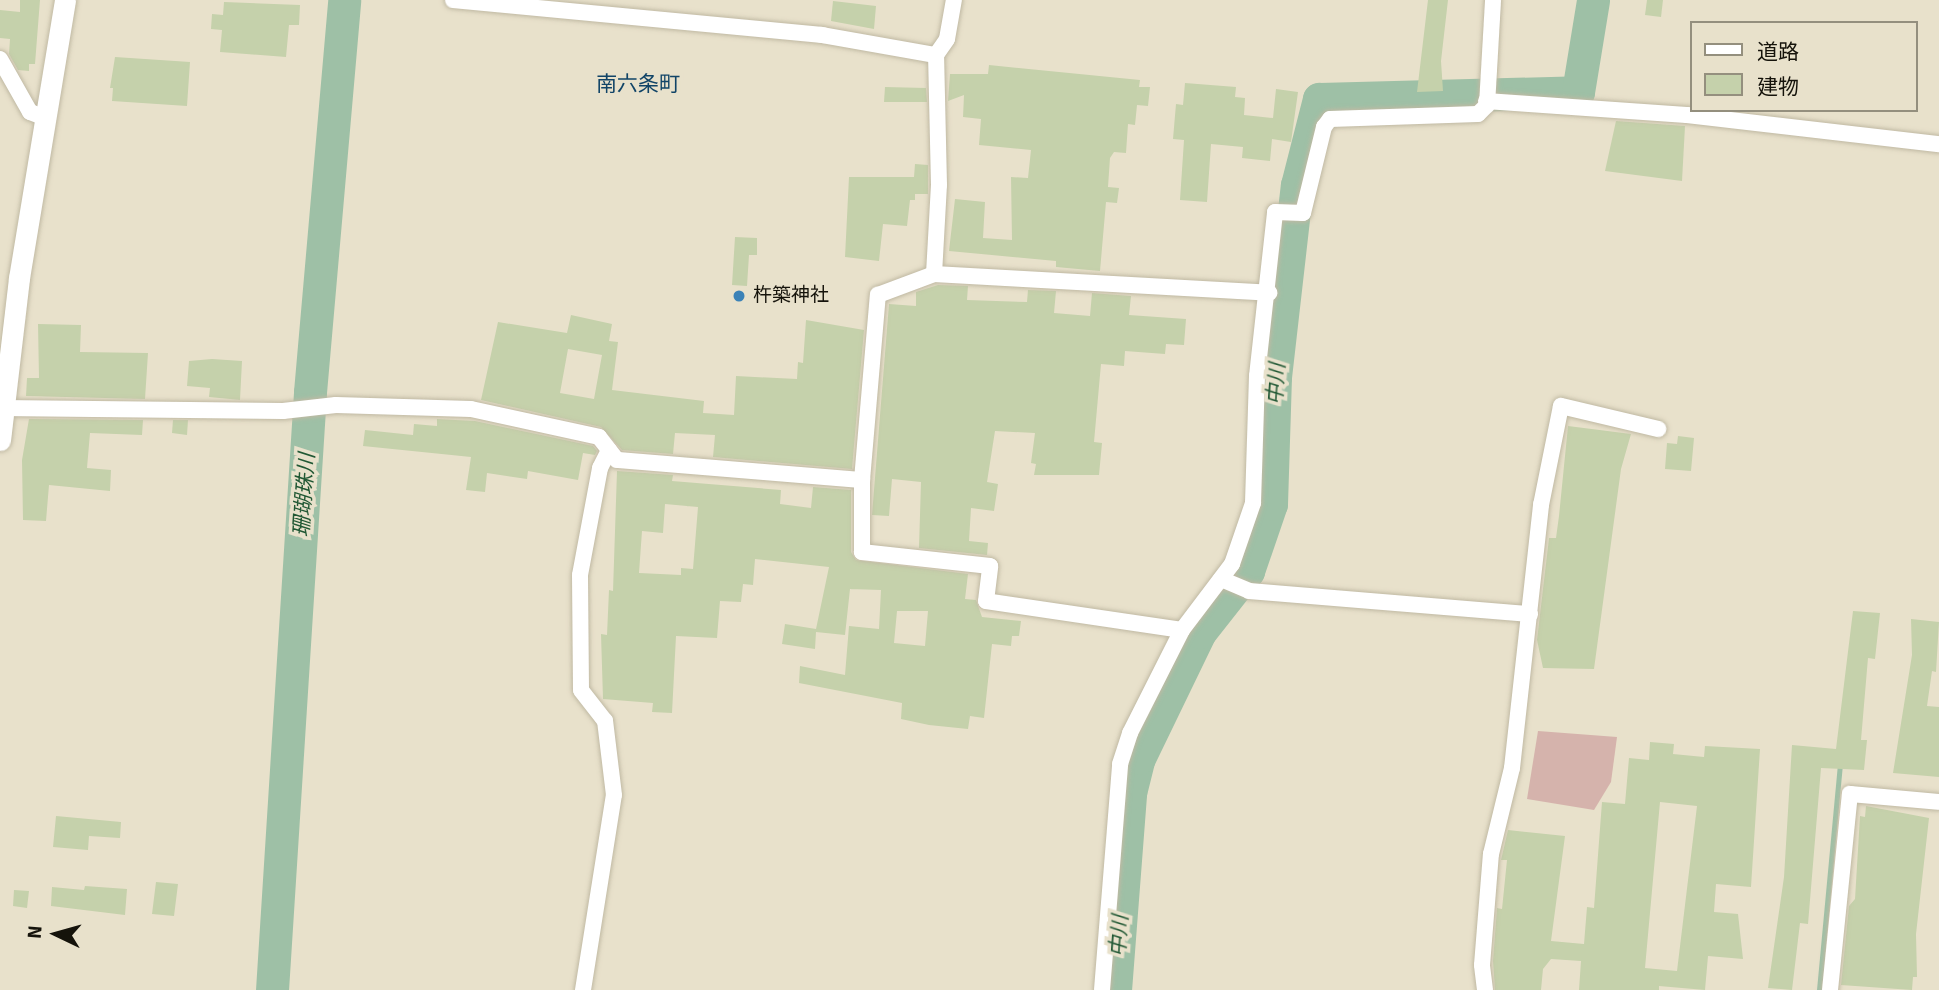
<!DOCTYPE html>
<html>
<head>
<meta charset="utf-8">
<style>
	body { margin:0 }
	#map { position:relative; width:1939px; height:990px; overflow:hidden; background:#e8e1cb; font-family:Signika,"Noto Sans JP",sans-serif }
	div>[style] { position:absolute }
	.green>* { inset:0; background:#d5b3ac }
	.stream>* { height:5px; margin:-2.5px; padding:0 2.5px; transform-origin:2.5px; border-radius:2.5px; background:#9ec0a6 }
	.river>* { height:33px; margin:-16.5px; padding:0 16.5px; transform-origin:16.5px; border-radius:16.5px; background:#9ec0a6 }
	.building>* { inset:0; background:#c5d1ab }
	.roads { filter:drop-shadow(0 0 2px #c0b9a3) drop-shadow(0 0 2px #c0b9a3) }
	.street>* { height:16px; margin:-8px; padding:0 8px; transform-origin:8px; border-radius:8px; background:#fff }
	.secondary>* { height:21px; margin:-10.5px; padding:0 10.5px; transform-origin:10.5px; border-radius:10.5px; background:#fff }
	.dots>* { width:19px; height:19px; translate:-50% -50%; box-sizing:border-box; border:4px solid #e8e1cb; border-radius:50% }
	span { translate:-50% -50%; white-space:nowrap; text-align:center; line-height:1.15; -webkit-text-stroke:7px #e8e1cb; paint-order:stroke }
	.poi-label { font-size:19px; color:#15130b }
	.left { translate:0 -50%; text-align:left }
	.neighbourhood-label { font-size:21px; color:#114467 }
	.water-label { font-size:21px; color:#215834; font-style:italic }
	.legend { position:absolute; left:1690px; top:21px; width:228px; height:91px; box-sizing:border-box; background:#e8e1cb; border:2px solid #948f7e; margin:0; padding:9px 12px; list-style:none; font-size:21px; color:#15130b }
	.legend li { display:flex; align-items:center; gap:14px; height:35px }
	.legend b { width:35px; border:2px solid #948f7e }
	.north { position:absolute; left:21px; top:899px; width:70px; height:70px; -webkit-text-stroke:5px #e8e1cb; paint-order:stroke; rotate:275deg; font-size:19px; font-weight:700; line-height:28px; text-align:center; color:#15130b }
	.north::after { content:''; display:block; margin:auto; width:24px; height:32px; background:#15130b; clip-path:polygon(50% 0,100% 100%,50% 72%,0 100%) }
</style>
</head>
<body>
<div id="map">
	<div class="green">
		<i style="clip-path:polygon(1538px 731px,1617px 737px,1611px 782px,1594px 810px,1527px 799px)"></i>
	</div>
	<div class="stream">
		<i style="left:1819px;top:990px;width:227px;rotate:-84.7deg"></i>
	</div>
	<div class="river">
		<i style="left:272px;top:990px;width:599px;rotate:-86.36deg"></i>
		<i style="left:310px;top:392px;width:393px;rotate:-85deg"></i>
		<i style="left:1115px;top:990px;width:198px;rotate:-85.6deg"></i>
		<i style="left:1130px;top:793px;width:36px;rotate:-76deg"></i>
		<i style="left:1139px;top:758px;width:140px;rotate:-64.2deg"></i>
		<i style="left:1200px;top:632px;width:78px;rotate:-51.8deg"></i>
		<i style="left:1248px;top:571px;width:71px;rotate:-71.1deg"></i>
		<i style="left:1271px;top:504px;width:127px;rotate:-88.2deg"></i>
		<i style="left:1275px;top:377px;width:193px;rotate:-83.5deg"></i>
		<i style="left:1297px;top:185px;width:89px;rotate:-75.7deg"></i>
		<i style="left:1319px;top:99px;width:259px;rotate:-1.5deg"></i>
		<i style="left:1578px;top:92px;width:93px;rotate:-80.7deg"></i>
	</div>
	<div class="building">
		<i style="clip-path:polygon(20px 0,40px 0,35px 64px,29px 64px,29px 71px,18px 70px,9px 54px,10px 39px,0 38px,0 10px,20px 12px)"></i>
		<i style="clip-path:polygon(1428px 0,1448px 0,1441px 61px,1443px 91px,1417px 92px)"></i>
		<i style="clip-path:polygon(1647px 0,1663px 0,1661px 17px,1645px 15px)"></i>
		<i style="clip-path:polygon(833px 1px,876px 6px,874px 29px,831px 21px)"></i>
		<i style="clip-path:polygon(224px 2px,300px 5px,299px 25px,289px 25px,286px 57px,220px 52px,222px 30px,211px 29px,212px 14px,223px 15px)"></i>
		<i style="clip-path:polygon(115px 57px,190px 62px,187px 106px,112px 101px,113px 88px,110px 88px)"></i>
		<i style="clip-path:polygon(989px 65px,1140px 80px,1139px 87px,1150px 87px,1148px 106px,1137px 105px,1135px 125px,1128px 124px,1126px 153px,1114px 152px,1110px 158px,1108px 187px,1119px 188px,1117px 203px,1106px 202px,1100px 271px,1056px 267px,1056px 261px,949px 251px,955px 199px,985px 202px,983px 238px,1012px 240px,1011px 177px,1028px 178px,1031px 150px,979px 145px,981px 119px,963px 117px,964px 95px,948px 101px,950px 74px,988px 74px)"></i>
		<i style="clip-path:polygon(1185px 83px,1236px 87px,1235px 97px,1245px 98px,1244px 115px,1273px 118px,1276px 89px,1298px 92px,1291px 142px,1272px 139px,1270px 161px,1242px 158px,1243px 147px,1211px 144px,1207px 202px,1180px 200px,1184px 140px,1173px 139px,1176px 104px,1183px 105px)"></i>
		<i style="clip-path:polygon(885px 87px,926px 88px,927px 102px,884px 102px)"></i>
		<i style="clip-path:polygon(1616px 121px,1685px 126px,1682px 181px,1605px 171px)"></i>
		<i style="clip-path:polygon(915px 164px,928px 165px,928px 194px,915px 194px,915px 200px,910px 200px,907px 226px,883px 224px,879px 261px,845px 257px,849px 177px,914px 177px)"></i>
		<i style="clip-path:polygon(735px 237px,757px 238px,757px 255px,749px 255px,747px 286px,732px 285px)"></i>
		<i style="clip-path:polygon(938px 285px,968px 286px,967px 300px,1027px 302px,1028px 290px,1056px 291px,1054px 313px,1090px 316px,1092px 293px,1131px 296px,1129px 315px,1186px 319px,1184px 345px,1166px 344px,1165px 354px,1125px 351px,1124px 366px,1101px 364px,1094px 442px,1102px 443px,1099px 475px,1034px 475px,1036px 464px,1031px 463px,1035px 433px,995px 431px,987px 482px,998px 484px,994px 511px,971px 508px,969px 541px,988px 543px,987px 555px,919px 548px,921px 482px,892px 479px,889px 516px,872px 515px,889px 304px,916px 306px,916px 292px)"></i>
		<i style="clip-path:polygon(evenodd,571px 315px,612px 324px,609px 341px,618px 342px,612px 390px,704px 401px,703px 413px,734px 415px,736px 376px,797px 379px,798px 362px,803px 363px,806px 320px,864px 330px,852px 469px,713px 457px,715px 435px,675px 433px,673px 454px,622px 450px,601px 427px,481px 400px,498px 322px,567px 333px,571px 315px,568px 349px,602px 355px,594px 399px,560px 393px,568px 349px)"></i>
		<i style="clip-path:polygon(38px 324px,81px 325px,80px 352px,148px 353px,145px 399px,26px 396px,27px 378px,39px 378px)"></i>
		<i style="clip-path:polygon(212px 359px,242px 361px,240px 400px,209px 397px,210px 388px,187px 386px,189px 361px)"></i>
		<i style="clip-path:polygon(29px 419px,143px 420px,142px 435px,90px 433px,87px 468px,111px 470px,110px 491px,49px 485px,46px 521px,23px 520px,22px 460px)"></i>
		<i style="clip-path:polygon(437px 419px,475px 421px,593px 446px,597px 451px,595px 455px,583px 453px,578px 480px,528px 471px,527px 479px,487px 473px,485px 492px,466px 490px,471px 457px,363px 446px,365px 430px,413px 435px,414px 424px,437px 426px)"></i>
		<i style="clip-path:polygon(173px 420px,188px 420px,187px 435px,172px 433px)"></i>
		<i style="clip-path:polygon(1568px 426px,1631px 434px,1621px 469px,1594px 669px,1543px 668px,1537px 640px,1549px 538px,1556px 538px,1559px 516px)"></i>
		<i style="clip-path:polygon(1678px 436px,1694px 438px,1691px 471px,1665px 469px,1667px 443px,1677px 444px)"></i>
		<i style="clip-path:polygon(evenodd,617px 471px,673px 475px,672px 481px,781px 490px,780px 504px,811px 508px,813px 487px,851px 490px,851px 552px,856px 560px,968px 574px,965px 599px,976px 600px,982px 617px,1021px 621px,1019px 636px,1012px 636px,1011px 646px,992px 644px,984px 718px,970px 716px,968px 729px,929px 725px,901px 719px,902px 703px,799px 683px,800px 666px,845px 675px,849px 626px,879px 629px,881px 590px,850px 589px,845px 635px,816px 632px,815px 649px,782px 644px,785px 624px,816px 629px,829px 567px,755px 559px,753px 585px,743px 584px,741px 602px,720px 601px,717px 638px,676px 636px,672px 713px,652px 712px,653px 703px,603px 699px,601px 634px,607px 635px,609px 590px,613px 591px,617px 471px,665px 504px,698px 507px,693px 569px,681px 568px,681px 575px,639px 573px,642px 531px,663px 533px,665px 504px,617px 471px,897px 611px,928px 611px,925px 646px,894px 643px,897px 611px)"></i>
		<i style="clip-path:polygon(1853px 611px,1880px 613px,1875px 659px,1868px 658px,1861px 740px,1867px 740px,1864px 770px,1821px 768px,1808px 924px,1800px 923px,1792px 990px,1768px 988px,1784px 877px,1792px 745px,1836px 749px)"></i>
		<i style="clip-path:polygon(1911px 619px,1939px 622px,1936px 672px,1932px 671px,1927px 706px,1939px 707px,1939px 777px,1893px 773px,1912px 655px)"></i>
		<i style="clip-path:polygon(evenodd,1650px 742px,1674px 744px,1673px 754px,1704px 757px,1705px 746px,1760px 749px,1751px 887px,1716px 884px,1714px 912px,1738px 914px,1743px 959px,1708px 956px,1705px 990px,1659px 986px,1659px 990px,1579px 990px,1581px 961px,1551px 959px,1543px 969px,1541px 990px,1495px 990px,1493px 961px,1497px 908px,1502px 909px,1507px 860px,1501px 860px,1508px 830px,1565px 836px,1551px 941px,1584px 944px,1587px 907px,1594px 908px,1602px 802px,1625px 804px,1629px 758px,1649px 760px,1650px 742px,1660px 802px,1697px 806px,1677px 971px,1645px 968px,1660px 802px)"></i>
		<i style="clip-path:polygon(1866px 806px,1929px 818px,1916px 934px,1917px 977px,1913px 977px,1912px 990px,1841px 985px,1849px 906px,1855px 899px,1860px 816px,1865px 817px)"></i>
		<i style="clip-path:polygon(56px 816px,121px 822px,120px 838px,89px 836px,88px 850px,53px 847px)"></i>
		<i style="clip-path:polygon(156px 882px,178px 884px,174px 916px,152px 914px)"></i>
		<i style="clip-path:polygon(85px 886px,127px 889px,125px 915px,51px 906px,52px 887px,84px 890px)"></i>
		<i style="clip-path:polygon(14px 890px,29px 891px,27px 908px,13px 906px)"></i>
	</div>
	<div class="roads">
		<div class="street">
			<i style="left:453px;top:0;width:371px;rotate:5.4deg"></i>
			<i style="left:822px;top:35px;width:116px;rotate:10deg"></i>
			<i style="left:0;top:59px;width:61px;rotate:60.5deg"></i>
			<i style="left:30px;top:112px;width:19px;rotate:21deg"></i>
			<i style="left:1486px;top:101px;width:201px;rotate:4deg"></i>
			<i style="left:1687px;top:115px;width:254px;rotate:6.6deg"></i>
			<i style="left:934px;top:274px;width:89px;rotate:-86.8deg"></i>
			<i style="left:939px;top:185px;width:130px;rotate:-91.3deg"></i>
			<i style="left:936px;top:55px;width:19px;rotate:-55deg"></i>
			<i style="left:947px;top:39px;width:40px;rotate:-80deg"></i>
			<i style="left:0;top:408px;width:283px;rotate:0.6deg"></i>
			<i style="left:283px;top:411px;width:53px;rotate:-6.5deg"></i>
			<i style="left:336px;top:405px;width:135px;rotate:1.7deg"></i>
			<i style="left:471px;top:409px;width:131px;rotate:12.3deg"></i>
			<i style="left:599px;top:437px;width:29px;rotate:52deg"></i>
			<i style="left:617px;top:460px;width:246px;rotate:4.7deg"></i>
			<i style="left:1221px;top:579px;width:30px;rotate:23deg"></i>
			<i style="left:1249px;top:591px;width:282px;rotate:4.7deg"></i>
			<i style="left:1182px;top:630px;width:198px;rotate:-171.6deg"></i>
			<i style="left:986px;top:601px;width:35px;rotate:-83deg"></i>
			<i style="left:990px;top:566px;width:129px;rotate:-173.8deg"></i>
			<i style="left:862px;top:552px;width:72px;rotate:-90deg"></i>
			<i style="left:862px;top:480px;width:186px;rotate:-85.1deg"></i>
			<i style="left:878px;top:295px;width:60px;rotate:-20.6deg"></i>
			<i style="left:934px;top:274px;width:336px;rotate:3.2deg"></i>
			<i style="left:583px;top:990px;width:197px;rotate:-81deg"></i>
			<i style="left:614px;top:795px;width:75px;rotate:-96.9deg"></i>
			<i style="left:605px;top:721px;width:39px;rotate:-128deg"></i>
			<i style="left:581px;top:690px;width:115px;rotate:-90.5deg"></i>
			<i style="left:580px;top:575px;width:109px;rotate:-79.4deg"></i>
			<i style="left:600px;top:468px;width:20px;rotate:-63deg"></i>
			<i style="left:1102px;top:990px;width:227px;rotate:-85.4deg"></i>
			<i style="left:1120px;top:764px;width:33px;rotate:-72deg"></i>
			<i style="left:1130px;top:733px;width:115px;rotate:-63.2deg"></i>
			<i style="left:1182px;top:630px;width:83px;rotate:-52.9deg"></i>
			<i style="left:1232px;top:564px;width:65px;rotate:-71deg"></i>
			<i style="left:1253px;top:503px;width:127px;rotate:-88.2deg"></i>
			<i style="left:1257px;top:376px;width:165px;rotate:-83.7deg"></i>
			<i style="left:1275px;top:212px;width:28px;rotate:2deg"></i>
			<i style="left:1303px;top:213px;width:89px;rotate:-76.3deg"></i>
			<i style="left:1324px;top:127px;width:10px;rotate:-53deg"></i>
			<i style="left:1330px;top:119px;width:148px;rotate:-1.9deg"></i>
			<i style="left:1478px;top:114px;width:13px;rotate:-45deg"></i>
			<i style="left:1487px;top:105px;width:105px;rotate:-86.7deg"></i>
			<i style="left:1485px;top:990px;width:25px;rotate:-97deg"></i>
			<i style="left:1482px;top:965px;width:111px;rotate:-85.4deg"></i>
			<i style="left:1491px;top:854px;width:89px;rotate:-76.3deg"></i>
			<i style="left:1512px;top:768px;width:265px;rotate:-83.7deg"></i>
			<i style="left:1541px;top:505px;width:101px;rotate:-78.6deg"></i>
			<i style="left:1561px;top:406px;width:100px;rotate:13.3deg"></i>
			<i style="left:1830px;top:990px;width:197px;rotate:-84.2deg"></i>
			<i style="left:1850px;top:794px;width:89px;rotate:5.1deg"></i>
		</div>
		<div class="secondary">
			<i style="left:0;top:440px;width:163px;rotate:-83.3deg"></i>
			<i style="left:19px;top:278px;width:282px;rotate:-80.6deg"></i>
		</div>
	</div>
	<div class="dots">
		<i style="left:739px;top:296px;background:#3b82b7"></i>
	</div>
	<div class="poi-label">
		<span class="left" style="left:753px;top:296px">杵築神社</span>
	</div>
	<div class="neighbourhood-label">
		<span style="left:638px;top:84px">南六条町</span>
	</div>
	<div class="water-label">
		<span style="left:1276px;top:384px;rotate:-86deg">中川</span>
		<span style="left:304px;top:495px;rotate:-86deg">珊瑚珠川</span>
		<span style="left:1119px;top:936px;rotate:-86deg">中川</span>
	</div>
	<ul class="legend">
	<li><b style="height:9px;background:#fff"></b>道路</li>
	<li><b style="height:19px;background:#c5d1ab"></b>建物</li>
	</ul>
	<div class="north">N</div>
</div>
</body>
</html>
